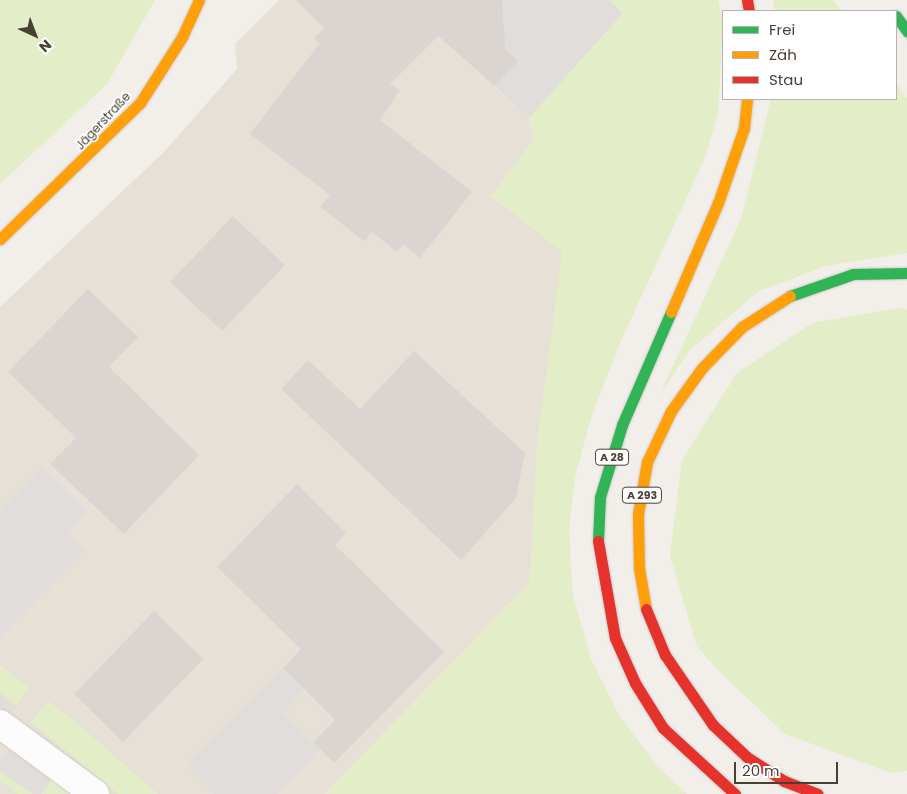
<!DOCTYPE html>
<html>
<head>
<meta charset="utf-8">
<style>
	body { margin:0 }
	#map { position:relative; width:907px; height:794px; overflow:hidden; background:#f2eeea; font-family:Poppins,sans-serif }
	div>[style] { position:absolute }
	.residential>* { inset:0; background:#e6e0d7 }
	.green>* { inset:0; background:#e3edc8 }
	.parking>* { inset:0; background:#e1ddda }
	.building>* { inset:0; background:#dad5d1 }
	.roads { filter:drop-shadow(0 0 1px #cecac6) drop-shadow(0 0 1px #cecac6) }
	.street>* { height:28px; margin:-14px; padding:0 14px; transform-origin:14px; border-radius:14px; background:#fdfcfc }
	.fast>* { height:11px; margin:-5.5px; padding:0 5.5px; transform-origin:5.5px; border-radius:5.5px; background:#30b455 }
	.slow>* { height:11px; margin:-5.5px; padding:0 5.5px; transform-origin:5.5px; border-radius:5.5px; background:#ff9f0a }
	.jam>* { height:11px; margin:-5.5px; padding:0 5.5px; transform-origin:5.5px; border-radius:5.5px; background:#e5322d }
	span { translate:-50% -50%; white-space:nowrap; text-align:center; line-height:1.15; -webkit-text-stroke:4px #fff; paint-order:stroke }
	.shield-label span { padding:1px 4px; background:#fff; border:1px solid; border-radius:4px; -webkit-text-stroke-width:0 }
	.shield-label { font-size:11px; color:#493f35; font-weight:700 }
	.street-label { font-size:12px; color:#493f35 }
	.legend { position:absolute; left:722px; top:10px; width:175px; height:90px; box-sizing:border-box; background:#fff; border:1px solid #b6b2ae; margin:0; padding:6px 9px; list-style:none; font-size:15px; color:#493f35 }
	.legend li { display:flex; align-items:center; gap:10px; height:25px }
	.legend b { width:25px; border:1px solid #b6b2ae }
	.north { position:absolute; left:10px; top:10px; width:50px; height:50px; -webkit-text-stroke:4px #fff; paint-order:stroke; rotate:137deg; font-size:14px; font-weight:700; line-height:20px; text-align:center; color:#493f35 }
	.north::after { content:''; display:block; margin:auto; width:18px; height:22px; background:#493f35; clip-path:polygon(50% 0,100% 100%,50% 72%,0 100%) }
	.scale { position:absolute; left:734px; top:762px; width:104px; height:22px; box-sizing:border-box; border:2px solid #493f35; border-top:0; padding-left:6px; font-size:15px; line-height:18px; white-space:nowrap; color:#493f35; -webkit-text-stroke:4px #fff; paint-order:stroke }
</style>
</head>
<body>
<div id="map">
	<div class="residential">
		<i style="clip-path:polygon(279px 0,398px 0,529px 118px,534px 140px,491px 196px,563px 252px,537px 446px,530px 582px,325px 794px,0 794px,0 307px,164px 152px,237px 69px,235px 44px)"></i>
	</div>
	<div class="green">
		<i style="clip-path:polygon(0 0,155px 0,107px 84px,0 184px)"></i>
		<i style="clip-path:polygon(609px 0,718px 0,723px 22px,718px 114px,704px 160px,620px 343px,591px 418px,575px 477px,569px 530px,573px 595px,591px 659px,619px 715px,656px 765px,687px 794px,325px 794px,530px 582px,537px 446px,562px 252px,491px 196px,534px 140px,529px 118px,623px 13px)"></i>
		<i style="clip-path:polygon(773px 0,833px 0,842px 11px,775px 11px)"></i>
		<i style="clip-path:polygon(896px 83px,907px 98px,907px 253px,826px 266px,759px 291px,689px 351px,659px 396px,741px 219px,771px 99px,896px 99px)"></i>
		<i style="clip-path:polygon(900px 308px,907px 309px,907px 771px,891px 773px,785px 734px,720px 672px,697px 647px,670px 555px,682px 460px,737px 373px,812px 323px)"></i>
		<i style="clip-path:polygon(0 665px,29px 688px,16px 706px,0 693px)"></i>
		<i style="clip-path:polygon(48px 701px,70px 717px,158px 794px,118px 794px,31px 722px)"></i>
		<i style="clip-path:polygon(0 771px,33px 794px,18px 794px,0 781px)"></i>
		<i style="clip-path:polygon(53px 777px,72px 790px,69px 794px,41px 794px)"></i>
	</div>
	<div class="parking">
		<i style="clip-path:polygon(502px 0,609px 0,623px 13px,529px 118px,494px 86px,517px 61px,506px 50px)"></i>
		<i style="clip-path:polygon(42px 467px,88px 512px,67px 533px,85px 551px,0 637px,0 509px)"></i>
		<i style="clip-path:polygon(283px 668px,304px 689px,283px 713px,320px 749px,277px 794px,214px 794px,186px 765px)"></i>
		<i style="clip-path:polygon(0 693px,16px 706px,8px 715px,0 708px)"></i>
		<i style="clip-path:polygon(11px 747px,53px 777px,41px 794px,33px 794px,0 771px,0 762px)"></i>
	</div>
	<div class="building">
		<i style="clip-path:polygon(296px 0,502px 0,506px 50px,518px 61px,494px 86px,438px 36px,390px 84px,400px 90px,380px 120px,472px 192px,420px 258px,403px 244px,397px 252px,372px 232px,364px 241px,320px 207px,330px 195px,250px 134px,320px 43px,314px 38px,324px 28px)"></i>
		<i style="clip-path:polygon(233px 216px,285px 265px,222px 331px,170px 282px)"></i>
		<i style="clip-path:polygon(88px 289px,138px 337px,109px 367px,199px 455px,124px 534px,50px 464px,76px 438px,8px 372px)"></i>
		<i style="clip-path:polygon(414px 351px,525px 453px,516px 498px,461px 560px,281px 389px,308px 360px,360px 409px)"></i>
		<i style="clip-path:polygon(297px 484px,346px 533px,335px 545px,444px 652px,334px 763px,313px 742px,335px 720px,283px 668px,301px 649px,217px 567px)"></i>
		<i style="clip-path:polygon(154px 611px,203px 659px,123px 742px,74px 694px)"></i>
	</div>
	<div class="roads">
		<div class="street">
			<i style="left:0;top:724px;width:118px;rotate:36.4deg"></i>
		</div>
		<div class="fast">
			<i style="left:896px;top:16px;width:19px;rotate:54deg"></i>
			<i style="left:790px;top:296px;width:67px;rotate:-19.2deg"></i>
			<i style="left:853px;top:274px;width:54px;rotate:-1.1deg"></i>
			<i style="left:598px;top:541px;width:44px;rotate:-87.4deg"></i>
			<i style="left:600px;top:497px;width:75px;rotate:-73deg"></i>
			<i style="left:622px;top:425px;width:123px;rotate:-66.6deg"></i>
		</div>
		<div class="slow">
			<i style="left:0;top:239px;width:195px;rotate:-44.2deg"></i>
			<i style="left:140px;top:103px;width:78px;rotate:-57.5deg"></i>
			<i style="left:182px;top:37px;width:41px;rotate:-65.3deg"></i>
			<i style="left:671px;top:312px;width:119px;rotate:-66.7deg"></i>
			<i style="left:718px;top:203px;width:79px;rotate:-70.9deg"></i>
			<i style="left:744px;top:128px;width:29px;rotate:-84deg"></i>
			<i style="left:646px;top:609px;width:42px;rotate:-99.7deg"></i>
			<i style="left:639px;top:568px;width:54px;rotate:-91.1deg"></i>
			<i style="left:638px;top:514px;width:53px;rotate:-80.2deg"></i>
			<i style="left:647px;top:462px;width:56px;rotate:-64.8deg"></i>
			<i style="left:671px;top:411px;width:53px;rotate:-54.2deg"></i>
			<i style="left:702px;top:368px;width:57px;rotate:-45.7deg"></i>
			<i style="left:742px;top:327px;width:57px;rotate:-32.9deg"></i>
		</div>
		<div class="jam">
			<i style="left:747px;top:0;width:11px;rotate:80deg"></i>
			<i style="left:598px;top:541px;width:98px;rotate:80.1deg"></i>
			<i style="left:615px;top:638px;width:49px;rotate:66deg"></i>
			<i style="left:635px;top:683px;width:53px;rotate:58.1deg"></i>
			<i style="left:663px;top:728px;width:98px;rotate:42.5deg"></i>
			<i style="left:646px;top:609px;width:50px;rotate:67.6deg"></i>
			<i style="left:665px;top:655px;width:85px;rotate:55.6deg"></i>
			<i style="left:713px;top:725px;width:47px;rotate:43.3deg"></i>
			<i style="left:747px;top:757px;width:44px;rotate:33deg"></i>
			<i style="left:784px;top:781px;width:36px;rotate:21deg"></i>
		</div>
	</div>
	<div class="shield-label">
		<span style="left:612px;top:457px">A 28</span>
		<span style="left:642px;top:495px">A 293</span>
	</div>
	<div class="street-label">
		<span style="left:103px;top:121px;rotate:-47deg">Jägerstraße</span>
	</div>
	<ul class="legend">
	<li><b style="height:6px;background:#30b455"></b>Frei</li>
	<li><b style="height:6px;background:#ff9f0a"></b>Zäh</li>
	<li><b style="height:6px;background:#e5322d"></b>Stau</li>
	</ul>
	<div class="north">N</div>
	<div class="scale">20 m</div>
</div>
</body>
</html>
